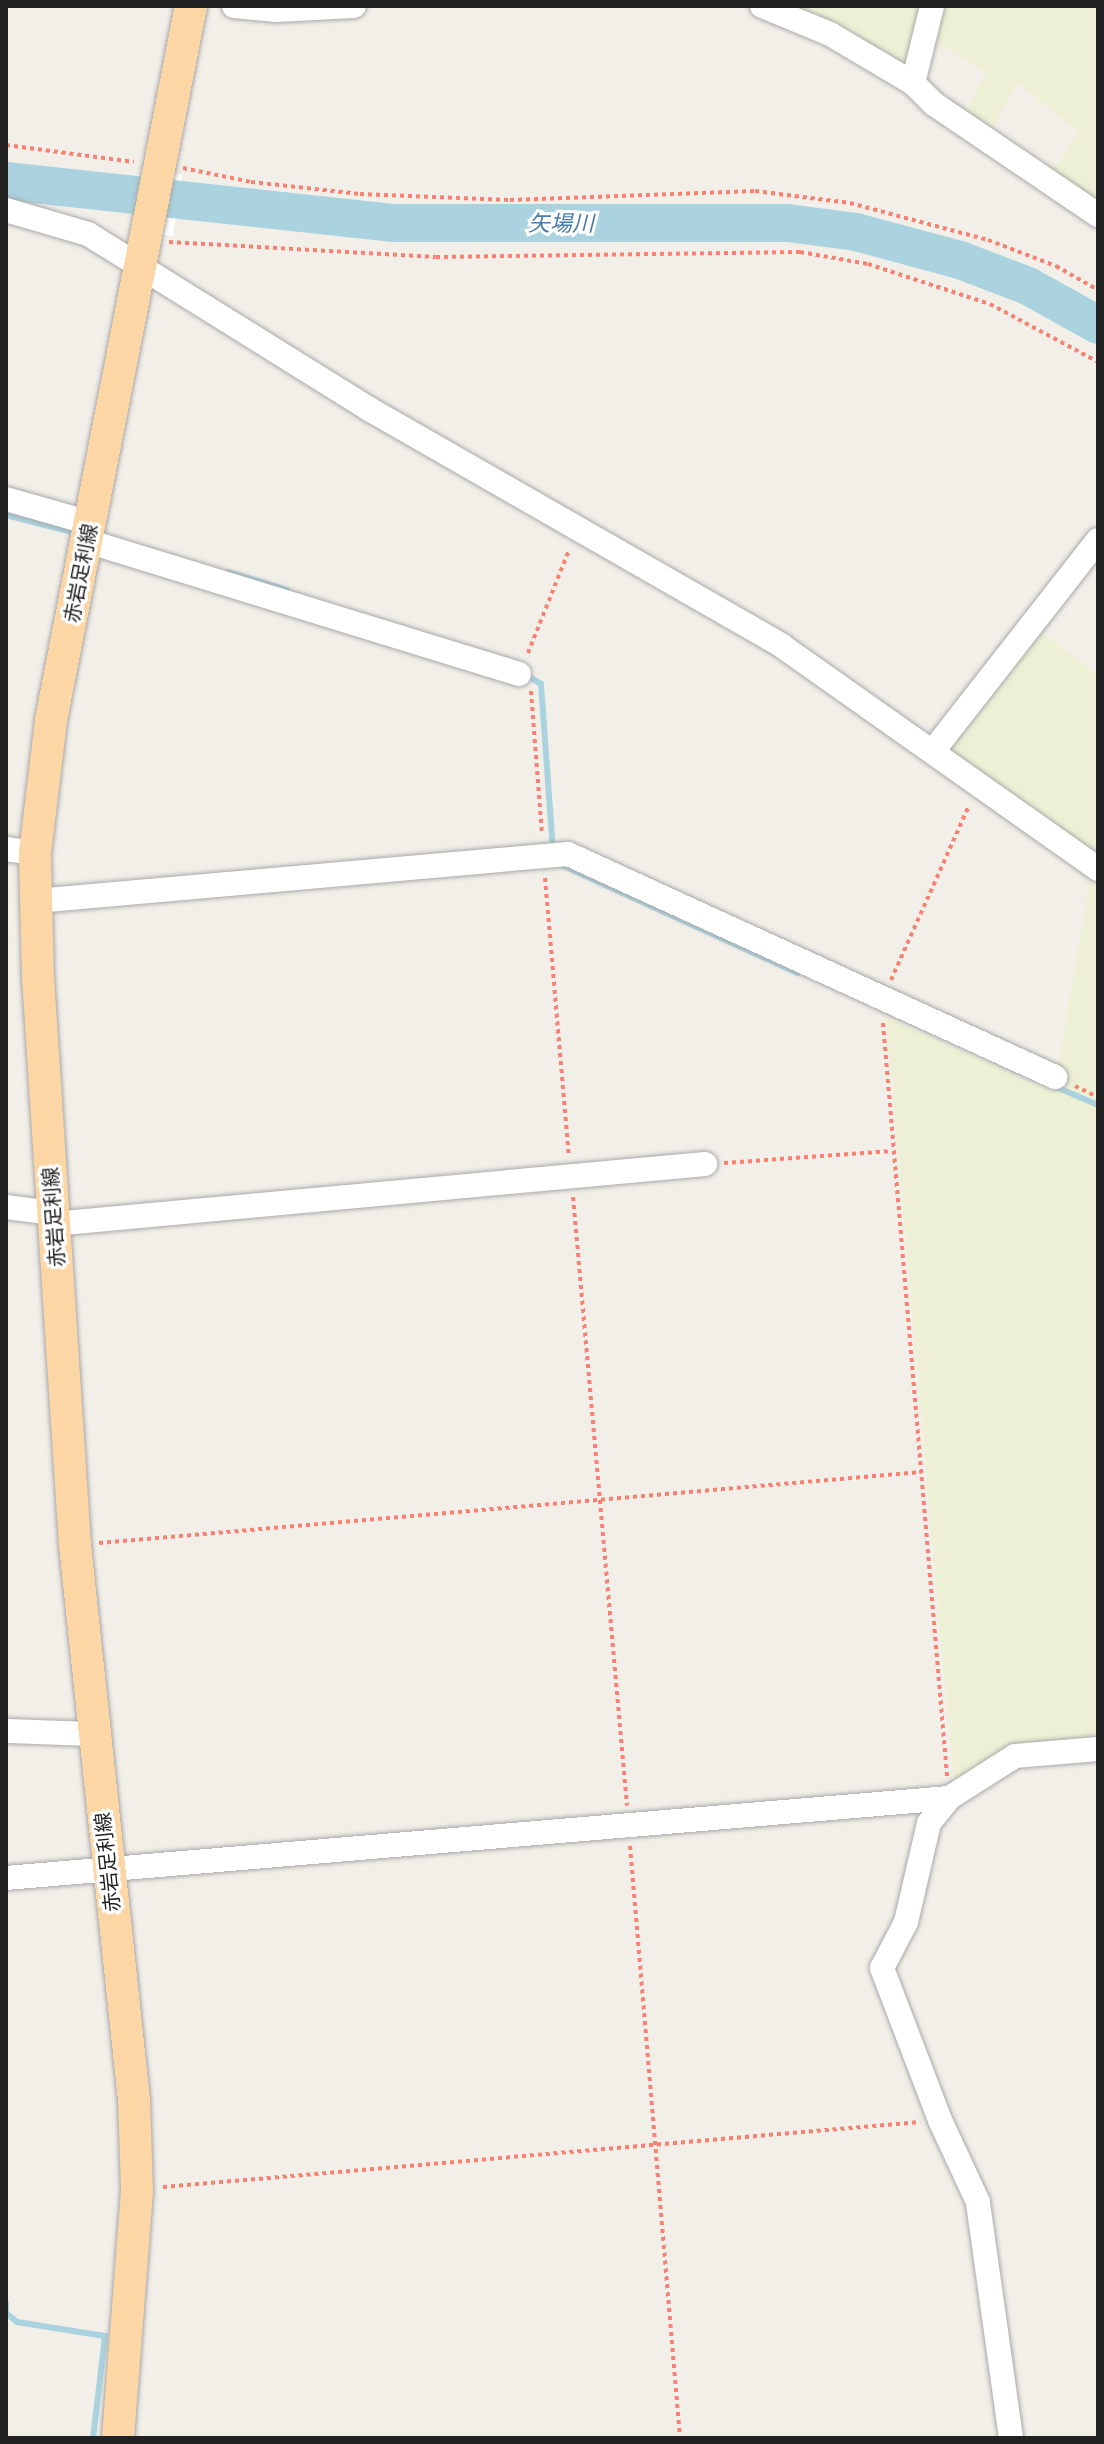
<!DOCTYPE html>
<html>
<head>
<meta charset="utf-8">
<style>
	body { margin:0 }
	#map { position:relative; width:1104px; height:2444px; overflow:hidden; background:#f2efe9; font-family:"Golos Text","Noto Sans JP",sans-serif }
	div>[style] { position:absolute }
	.farmland>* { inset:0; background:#eef0d5 }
	.pier>* { inset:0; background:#fff }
	.stream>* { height:6px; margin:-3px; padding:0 3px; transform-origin:3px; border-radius:3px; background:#aad3df }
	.river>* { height:38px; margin:-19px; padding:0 19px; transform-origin:19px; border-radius:19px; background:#aad3df }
	.path>* { height:4px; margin-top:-2px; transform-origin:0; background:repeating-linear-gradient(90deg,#fa8072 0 4px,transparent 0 8px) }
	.roads { filter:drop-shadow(0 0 2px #a9a9a9) drop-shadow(0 0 2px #a9a9a9) }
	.minor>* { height:24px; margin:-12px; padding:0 12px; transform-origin:12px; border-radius:12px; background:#fff }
	.major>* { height:32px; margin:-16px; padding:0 16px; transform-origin:16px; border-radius:16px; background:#fcd6a4 }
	span { translate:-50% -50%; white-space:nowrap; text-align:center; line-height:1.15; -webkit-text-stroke:6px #fff; paint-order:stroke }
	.street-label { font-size:20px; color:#222 }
	.water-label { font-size:22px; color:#4a7aab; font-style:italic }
	.frame { position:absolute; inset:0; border:8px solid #222; pointer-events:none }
</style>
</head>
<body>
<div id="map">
	<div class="farmland">
		<i style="clip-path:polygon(771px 6px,919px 6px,903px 68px)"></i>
		<i style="clip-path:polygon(938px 6px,1098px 6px,1098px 210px,1049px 175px,1079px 132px,1017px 83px,991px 131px,964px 117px,986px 72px,930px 39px)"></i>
		<i style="clip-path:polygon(1040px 631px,1098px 675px,1098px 1743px,954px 1785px,886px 1017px,1054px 1092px,1090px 880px,926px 760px)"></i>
	</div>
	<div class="pier">
		<i style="clip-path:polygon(145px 169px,182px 175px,173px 236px,135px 230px)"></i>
	</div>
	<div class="stream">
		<i style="left:6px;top:515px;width:75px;rotate:14.6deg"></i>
		<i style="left:229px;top:572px;width:61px;rotate:17.2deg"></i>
		<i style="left:523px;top:673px;width:21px;rotate:31deg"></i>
		<i style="left:541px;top:684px;width:167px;rotate:85.9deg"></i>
		<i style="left:555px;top:862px;width:267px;rotate:24.6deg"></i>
		<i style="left:1054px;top:1086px;width:48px;rotate:23.4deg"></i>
		<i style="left:6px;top:2303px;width:10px;rotate:90deg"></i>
		<i style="left:6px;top:2313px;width:14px;rotate:39deg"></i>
		<i style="left:17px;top:2322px;width:89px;rotate:9deg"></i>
		<i style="left:105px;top:2336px;width:103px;rotate:96.7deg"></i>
	</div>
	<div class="river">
		<i style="left:6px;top:181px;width:388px;rotate:6.2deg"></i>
		<i style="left:392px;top:223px;width:396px"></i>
		<i style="left:788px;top:223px;width:69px;rotate:7.5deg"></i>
		<i style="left:856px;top:232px;width:108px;rotate:15.1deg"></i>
		<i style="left:960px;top:260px;width:73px;rotate:20.9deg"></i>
		<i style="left:1028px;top:286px;width:80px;rotate:29.1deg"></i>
	</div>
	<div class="path">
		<i style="left:6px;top:145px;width:129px;rotate:7.6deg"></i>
		<i style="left:183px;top:168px;width:69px;rotate:11.6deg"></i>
		<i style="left:251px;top:182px;width:110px;rotate:6.3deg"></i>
		<i style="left:360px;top:194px;width:150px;rotate:2.3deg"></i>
		<i style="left:510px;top:200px;width:245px;rotate:-2.1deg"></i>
		<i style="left:755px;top:191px;width:96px;rotate:7.2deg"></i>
		<i style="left:850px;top:203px;width:143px;rotate:15deg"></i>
		<i style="left:988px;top:240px;width:73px;rotate:20.9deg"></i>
		<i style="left:1056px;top:266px;width:48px;rotate:29.7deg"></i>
		<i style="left:169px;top:242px;width:267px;rotate:3.2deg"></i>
		<i style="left:436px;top:257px;width:364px;rotate:-0.8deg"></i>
		<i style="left:800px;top:252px;width:69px;rotate:10deg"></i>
		<i style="left:868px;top:264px;width:128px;rotate:18.2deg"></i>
		<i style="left:990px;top:304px;width:123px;rotate:28.2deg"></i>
		<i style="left:528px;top:653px;width:111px;rotate:-68.3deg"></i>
		<i style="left:531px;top:691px;width:143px;rotate:85.6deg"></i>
		<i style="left:545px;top:878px;width:279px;rotate:85.1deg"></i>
		<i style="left:891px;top:980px;width:191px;rotate:-65.9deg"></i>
		<i style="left:883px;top:1023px;width:756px;rotate:85.14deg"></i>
		<i style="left:1075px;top:1086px;width:25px;rotate:26deg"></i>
		<i style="left:724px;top:1163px;width:168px;rotate:-4.1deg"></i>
		<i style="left:573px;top:1197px;width:611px;rotate:84.93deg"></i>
		<i style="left:99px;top:1543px;width:825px;rotate:-4.94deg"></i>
		<i style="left:630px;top:1846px;width:594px;rotate:85.17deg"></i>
		<i style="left:163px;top:2187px;width:760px;rotate:-4.91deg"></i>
	</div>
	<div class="roads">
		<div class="minor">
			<i style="left:234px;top:6px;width:42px;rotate:5.4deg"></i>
			<i style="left:276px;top:10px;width:78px;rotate:-2.9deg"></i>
			<i style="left:762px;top:6px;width:74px;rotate:22.4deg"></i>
			<i style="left:830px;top:34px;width:96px;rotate:30.6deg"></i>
			<i style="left:913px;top:83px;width:30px;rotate:45deg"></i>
			<i style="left:934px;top:104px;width:198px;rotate:34.1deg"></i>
			<i style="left:913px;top:83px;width:79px;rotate:-76.1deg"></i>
			<i style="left:6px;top:210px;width:85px;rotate:16.3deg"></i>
			<i style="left:88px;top:234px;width:331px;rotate:31.9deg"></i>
			<i style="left:369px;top:409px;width:476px;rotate:29.8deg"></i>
			<i style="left:782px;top:646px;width:387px;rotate:35.2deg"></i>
			<i style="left:6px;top:499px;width:87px;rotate:15.9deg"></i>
			<i style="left:87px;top:541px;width:452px;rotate:17.1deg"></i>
			<i style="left:933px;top:751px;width:268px;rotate:-52deg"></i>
			<i style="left:6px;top:849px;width:29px;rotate:8deg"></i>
			<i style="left:36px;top:901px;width:534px;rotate:-5.05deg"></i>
			<i style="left:568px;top:854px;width:536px;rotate:24.6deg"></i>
			<i style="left:6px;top:1207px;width:46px;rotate:7.4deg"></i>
			<i style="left:53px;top:1224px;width:655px;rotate:-5.26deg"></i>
			<i style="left:6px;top:1731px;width:88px;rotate:2deg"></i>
			<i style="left:6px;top:1878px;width:946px;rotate:-4.85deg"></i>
			<i style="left:1011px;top:2438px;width:238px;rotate:-98deg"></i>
			<i style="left:978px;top:2202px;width:90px;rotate:-114.9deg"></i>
			<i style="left:940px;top:2120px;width:163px;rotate:-110.9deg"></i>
			<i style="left:882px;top:1968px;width:52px;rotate:-62.4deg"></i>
			<i style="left:906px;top:1922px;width:102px;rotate:-76.9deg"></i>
			<i style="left:929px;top:1823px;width:32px;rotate:-51deg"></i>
			<i style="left:949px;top:1798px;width:78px;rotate:-32.5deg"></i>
			<i style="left:1015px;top:1756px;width:83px;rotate:-4.8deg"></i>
		</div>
		<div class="major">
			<i style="left:118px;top:2438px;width:249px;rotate:-85.6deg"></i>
			<i style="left:137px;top:2190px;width:90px;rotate:-91.9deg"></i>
			<i style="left:134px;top:2100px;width:558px;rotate:-96.07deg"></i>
			<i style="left:75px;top:1545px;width:568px;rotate:-93.73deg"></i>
			<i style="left:38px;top:978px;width:125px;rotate:-91.4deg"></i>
			<i style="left:35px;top:853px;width:134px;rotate:-83.1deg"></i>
			<i style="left:51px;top:720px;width:728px;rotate:-78.91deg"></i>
		</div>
	</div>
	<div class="street-label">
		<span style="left:80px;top:573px;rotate:-79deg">赤岩足利線</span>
		<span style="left:53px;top:1217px;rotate:-94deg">赤岩足利線</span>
		<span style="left:107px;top:1862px;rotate:-96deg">赤岩足利線</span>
	</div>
	<div class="water-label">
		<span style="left:561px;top:223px">矢場川</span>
	</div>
	<div class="frame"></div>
</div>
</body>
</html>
